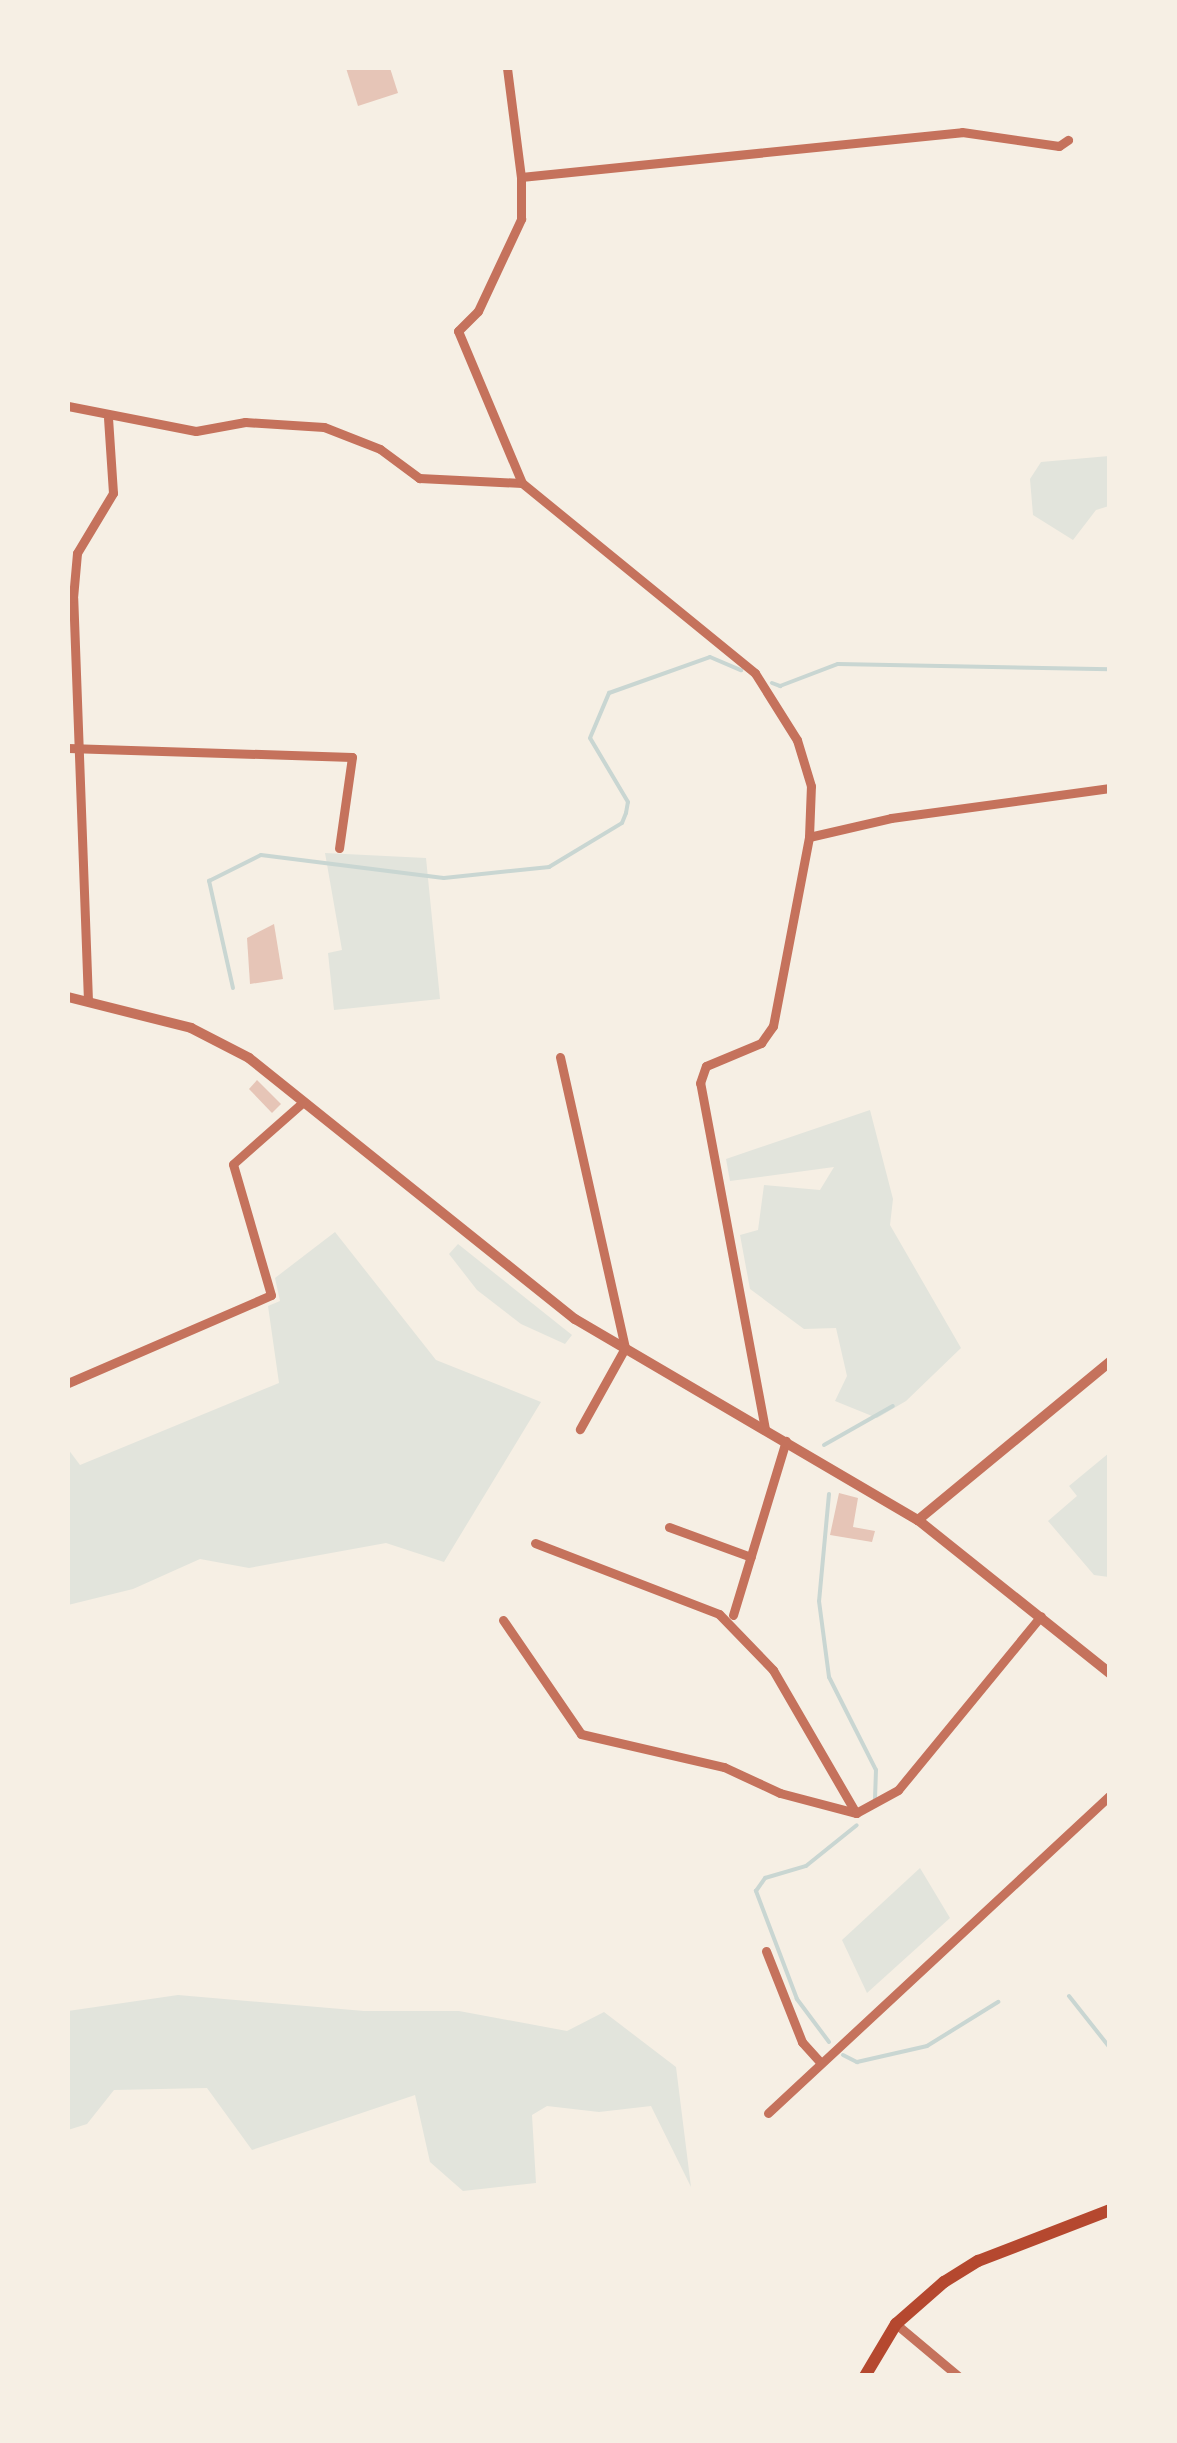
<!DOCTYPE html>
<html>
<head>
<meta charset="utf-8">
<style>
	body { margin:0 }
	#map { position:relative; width:1177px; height:2443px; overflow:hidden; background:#f6efe4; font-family:Jost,sans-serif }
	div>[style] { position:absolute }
	.green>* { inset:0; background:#e2e4dc }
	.stream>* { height:4px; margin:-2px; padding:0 2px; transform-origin:2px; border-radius:2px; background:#c9d6d2 }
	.building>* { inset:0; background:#e6c5b7 }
	.minor>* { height:9px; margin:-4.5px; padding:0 4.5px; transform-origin:4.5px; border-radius:4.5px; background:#c5725c }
	.tertiary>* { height:10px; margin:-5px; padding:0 5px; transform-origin:5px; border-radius:5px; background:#c5725c }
	.secondary>* { height:12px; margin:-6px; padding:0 6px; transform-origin:6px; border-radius:6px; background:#b5482f }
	span { translate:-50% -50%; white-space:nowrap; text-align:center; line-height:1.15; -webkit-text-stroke:10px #f6efe4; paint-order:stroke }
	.frame { position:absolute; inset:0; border:70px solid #f6efe4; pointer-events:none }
</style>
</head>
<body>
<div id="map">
	<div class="green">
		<i style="clip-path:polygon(1109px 456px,1109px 506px,1096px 510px,1073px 540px,1033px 515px,1030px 479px,1041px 462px)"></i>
		<i style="clip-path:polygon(325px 853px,426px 858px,440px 999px,334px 1010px,328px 953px,342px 950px)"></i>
		<i style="clip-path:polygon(870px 1110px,893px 1199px,890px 1225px,961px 1348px,906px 1401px,877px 1418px,835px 1401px,847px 1376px,836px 1328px,804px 1329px,750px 1289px,740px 1235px,758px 1230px,764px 1185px,820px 1190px,834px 1167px,730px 1181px,726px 1159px)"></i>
		<i style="clip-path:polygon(335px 1232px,436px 1360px,541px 1402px,444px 1562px,386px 1543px,249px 1568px,200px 1559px,133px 1589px,68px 1605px,68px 1449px,80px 1465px,279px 1383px,268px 1306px,280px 1301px,275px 1278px)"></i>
		<i style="clip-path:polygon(458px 1244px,572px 1335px,565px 1344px,521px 1324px,477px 1290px,449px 1254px)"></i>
		<i style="clip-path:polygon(1109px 1453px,1109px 1577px,1094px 1575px,1048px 1521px,1077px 1496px,1069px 1486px)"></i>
		<i style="clip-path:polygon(920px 1868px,950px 1918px,867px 1993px,842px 1940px)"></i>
		<i style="clip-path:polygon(178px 1995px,364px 2011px,459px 2011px,567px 2031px,604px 2012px,676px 2067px,691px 2187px,651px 2106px,599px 2112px,547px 2106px,532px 2115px,536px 2183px,463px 2191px,430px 2162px,415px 2095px,252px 2150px,207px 2088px,114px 2090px,87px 2124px,68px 2130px,68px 2011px)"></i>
	</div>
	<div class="stream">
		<i style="left:772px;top:683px;width:9px;rotate:21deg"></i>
		<i style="left:780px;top:686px;width:62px;rotate:-20.8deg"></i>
		<i style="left:838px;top:664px;width:272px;rotate:1.1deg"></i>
		<i style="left:233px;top:988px;width:110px;rotate:-102.6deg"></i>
		<i style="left:209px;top:881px;width:58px;rotate:-26.6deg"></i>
		<i style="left:261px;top:855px;width:184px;rotate:7.2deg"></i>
		<i style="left:444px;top:878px;width:106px;rotate:-6deg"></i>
		<i style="left:549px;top:867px;width:85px;rotate:-31.1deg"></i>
		<i style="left:622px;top:823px;width:11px;rotate:-68deg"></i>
		<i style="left:626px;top:813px;width:11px;rotate:-80deg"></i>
		<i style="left:628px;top:802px;width:74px;rotate:-120.7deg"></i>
		<i style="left:590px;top:738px;width:49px;rotate:-67.1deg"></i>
		<i style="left:609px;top:693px;width:107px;rotate:-19.6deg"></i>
		<i style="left:710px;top:657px;width:34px;rotate:23deg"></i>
		<i style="left:824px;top:1445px;width:79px;rotate:-29.5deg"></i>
		<i style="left:829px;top:1494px;width:107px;rotate:95.3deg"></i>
		<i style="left:819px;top:1601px;width:77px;rotate:82.5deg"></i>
		<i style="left:829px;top:1677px;width:104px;rotate:63.2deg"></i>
		<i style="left:876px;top:1770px;width:30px;rotate:92deg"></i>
		<i style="left:1069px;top:1996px;width:66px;rotate:51.7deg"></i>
		<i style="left:829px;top:2042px;width:54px;rotate:-126.7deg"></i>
		<i style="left:797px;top:1999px;width:116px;rotate:-110.8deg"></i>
		<i style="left:756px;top:1891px;width:16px;rotate:-55deg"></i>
		<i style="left:765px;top:1878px;width:43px;rotate:-16.3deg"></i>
		<i style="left:806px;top:1866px;width:65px;rotate:-38.8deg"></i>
		<i style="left:843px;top:2055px;width:16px;rotate:27deg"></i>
		<i style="left:857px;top:2062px;width:72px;rotate:-12.9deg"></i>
		<i style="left:927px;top:2046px;width:84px;rotate:-31.8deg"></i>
	</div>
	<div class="building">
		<i style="clip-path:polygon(346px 68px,390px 68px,398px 93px,358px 106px)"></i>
		<i style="clip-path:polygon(274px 924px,283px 979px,250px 984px,247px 938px)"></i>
		<i style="clip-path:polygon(257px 1080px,281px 1104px,272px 1113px,249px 1089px)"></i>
		<i style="clip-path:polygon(839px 1493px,858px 1498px,853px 1527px,875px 1531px,872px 1542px,830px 1535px)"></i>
	</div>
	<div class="minor">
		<i style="left:507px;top:68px;width:110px;rotate:82.7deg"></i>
		<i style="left:68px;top:406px;width:130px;rotate:11.1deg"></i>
		<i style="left:196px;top:431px;width:50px;rotate:-10.4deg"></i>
		<i style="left:245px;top:422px;width:79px;rotate:3.6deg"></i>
		<i style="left:324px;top:427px;width:60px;rotate:21.4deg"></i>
		<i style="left:380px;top:449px;width:49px;rotate:36.6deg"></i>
		<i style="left:419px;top:478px;width:103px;rotate:2.8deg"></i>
		<i style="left:68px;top:748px;width:284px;rotate:1.8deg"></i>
		<i style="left:352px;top:757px;width:92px;rotate:98.1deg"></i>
		<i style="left:809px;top:837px;width:84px;rotate:-13deg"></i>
		<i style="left:891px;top:818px;width:221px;rotate:-7.8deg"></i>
		<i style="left:88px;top:1001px;width:403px;rotate:-92.1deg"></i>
		<i style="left:73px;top:598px;width:45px;rotate:-84.9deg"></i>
		<i style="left:77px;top:553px;width:70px;rotate:-59deg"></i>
		<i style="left:113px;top:493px;width:75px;rotate:-93.8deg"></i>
		<i style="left:560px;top:1057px;width:298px;rotate:77.4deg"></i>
		<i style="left:625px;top:1348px;width:93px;rotate:119.1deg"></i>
		<i style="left:68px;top:1383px;width:221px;rotate:-23.4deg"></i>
		<i style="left:271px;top:1295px;width:136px;rotate:-106.2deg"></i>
		<i style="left:233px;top:1164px;width:92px;rotate:-41.5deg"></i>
		<i style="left:765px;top:1429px;width:352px;rotate:-100.6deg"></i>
		<i style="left:700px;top:1083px;width:18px;rotate:-71deg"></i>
		<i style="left:706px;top:1066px;width:60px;rotate:-22.7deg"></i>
		<i style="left:761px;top:1043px;width:21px;rotate:-55deg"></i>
		<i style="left:773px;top:1026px;width:192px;rotate:-79.2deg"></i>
		<i style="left:809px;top:837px;width:51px;rotate:-87.8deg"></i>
		<i style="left:811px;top:786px;width:48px;rotate:-106.9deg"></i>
		<i style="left:797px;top:740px;width:79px;rotate:-122.1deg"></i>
		<i style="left:755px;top:673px;width:301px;rotate:-140.8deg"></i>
		<i style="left:522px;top:483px;width:165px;rotate:-112.8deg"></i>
		<i style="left:458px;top:331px;width:28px;rotate:-45deg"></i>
		<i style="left:478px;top:311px;width:102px;rotate:-64.9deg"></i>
		<i style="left:521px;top:219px;width:42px;rotate:-90deg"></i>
		<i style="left:521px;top:177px;width:443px;rotate:-5.8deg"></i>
		<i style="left:962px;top:132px;width:98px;rotate:8.2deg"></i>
		<i style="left:1059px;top:146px;width:11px;rotate:-34deg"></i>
		<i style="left:669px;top:1527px;width:87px;rotate:20.1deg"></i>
		<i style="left:535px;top:1543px;width:197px;rotate:21.1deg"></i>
		<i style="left:719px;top:1614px;width:78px;rotate:46deg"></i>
		<i style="left:773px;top:1670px;width:165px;rotate:59.9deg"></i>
		<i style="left:733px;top:1615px;width:182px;rotate:-73.1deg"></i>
		<i style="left:503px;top:1620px;width:138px;rotate:55.6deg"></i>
		<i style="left:581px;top:1734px;width:147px;rotate:13deg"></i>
		<i style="left:724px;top:1767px;width:62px;rotate:24.9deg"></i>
		<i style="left:780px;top:1793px;width:79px;rotate:14.7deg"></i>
		<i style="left:856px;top:1813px;width:48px;rotate:-28.7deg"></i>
		<i style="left:898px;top:1790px;width:225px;rotate:-50.6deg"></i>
		<i style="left:766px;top:1951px;width:98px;rotate:68.4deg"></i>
		<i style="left:802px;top:2042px;width:28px;rotate:48deg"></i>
		<i style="left:768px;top:2113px;width:467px;rotate:-42.9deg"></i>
		<i style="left:896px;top:2324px;width:81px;rotate:40deg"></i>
	</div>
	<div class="tertiary">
		<i style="left:68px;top:997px;width:127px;rotate:14.1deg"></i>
		<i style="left:191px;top:1028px;width:65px;rotate:27.3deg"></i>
		<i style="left:249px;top:1058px;width:418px;rotate:38.7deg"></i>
		<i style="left:575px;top:1319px;width:398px;rotate:30.4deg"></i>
		<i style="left:918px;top:1520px;width:246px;rotate:38.6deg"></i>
		<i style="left:918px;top:1520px;width:249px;rotate:-39.5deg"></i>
	</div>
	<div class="secondary">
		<i style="left:865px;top:2376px;width:61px;rotate:-59.2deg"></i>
		<i style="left:896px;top:2324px;width:64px;rotate:-41.2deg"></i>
		<i style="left:944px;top:2282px;width:40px;rotate:-32deg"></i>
		<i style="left:978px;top:2261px;width:142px;rotate:-21.1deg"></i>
	</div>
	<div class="frame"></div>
</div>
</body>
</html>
